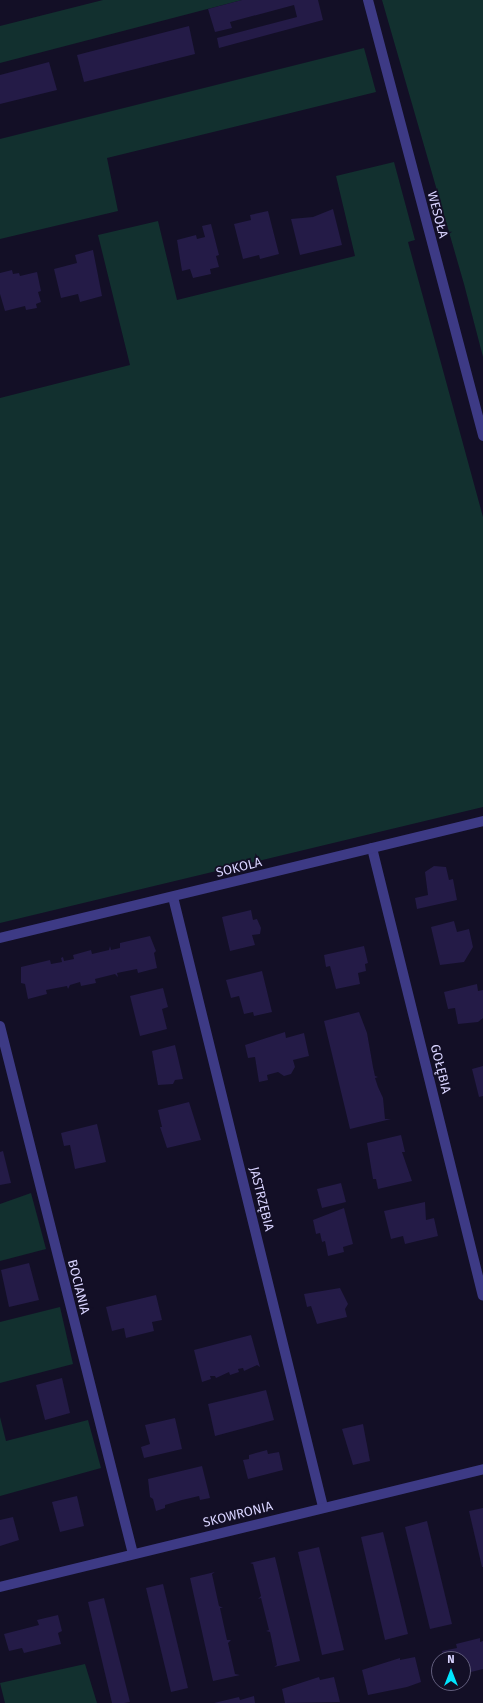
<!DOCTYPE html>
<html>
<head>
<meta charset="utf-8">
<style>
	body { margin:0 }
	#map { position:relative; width:483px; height:1703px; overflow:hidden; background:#130f26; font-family:"Fira Sans",sans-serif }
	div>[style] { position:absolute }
	.green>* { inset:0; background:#12302f }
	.building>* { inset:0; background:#241b47 }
	.minor>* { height:10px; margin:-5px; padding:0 5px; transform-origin:5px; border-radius:5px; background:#3d3a85 }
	span { translate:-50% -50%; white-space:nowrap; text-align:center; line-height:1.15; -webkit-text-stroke:3.5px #130f26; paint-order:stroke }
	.street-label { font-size:13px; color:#d9d4ff }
	.north { position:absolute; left:431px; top:1651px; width:40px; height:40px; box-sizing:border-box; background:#130f26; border:1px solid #625e7d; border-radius:50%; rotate:0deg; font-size:11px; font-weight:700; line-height:16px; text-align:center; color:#d9d4ff }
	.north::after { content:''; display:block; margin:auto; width:14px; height:18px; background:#00e5ff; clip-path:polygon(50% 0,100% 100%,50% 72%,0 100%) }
</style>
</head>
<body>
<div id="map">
	<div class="green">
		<i style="clip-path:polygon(103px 0,242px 0,0 63px,0 26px)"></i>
		<i style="clip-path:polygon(382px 0,483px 0,483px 357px,464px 284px)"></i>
		<i style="clip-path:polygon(364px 48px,376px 92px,107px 158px,118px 211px,0 239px,0 139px)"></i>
		<i style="clip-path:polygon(394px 162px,415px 240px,408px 242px,483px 517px,483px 807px,0 923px,0 398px,130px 365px,98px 235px,158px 221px,177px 300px,355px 256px,336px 176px)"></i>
		<i style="clip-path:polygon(31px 1193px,46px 1249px,0 1261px,0 1204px)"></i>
		<i style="clip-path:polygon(60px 1307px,73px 1364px,0 1383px,0 1322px)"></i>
		<i style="clip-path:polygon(0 1417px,6px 1441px,88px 1420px,101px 1468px,0 1496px)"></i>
		<i style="clip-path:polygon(85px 1664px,97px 1703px,5px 1703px,0 1683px)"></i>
	</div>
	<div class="building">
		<i style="clip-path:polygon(242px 0,318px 0,323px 20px,219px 48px,217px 38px,297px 17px,294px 5px,230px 22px,232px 28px,215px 32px,208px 9px)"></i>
		<i style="clip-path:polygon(189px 26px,195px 54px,84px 82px,77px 55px)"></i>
		<i style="clip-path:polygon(49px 62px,57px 90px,0 104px,0 75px)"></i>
		<i style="clip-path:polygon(333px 209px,342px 245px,300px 255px,291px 219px,313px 217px)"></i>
		<i style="clip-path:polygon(268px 211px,279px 254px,260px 259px,259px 255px,243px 259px,234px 224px,251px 220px,250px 215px)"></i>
		<i style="clip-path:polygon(211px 224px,219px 255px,216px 256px,219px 267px,210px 269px,211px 274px,193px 278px,190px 269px,182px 271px,177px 240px,196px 235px,197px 239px,205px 237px,202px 226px)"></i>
		<i style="clip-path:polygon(93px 250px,102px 296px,80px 302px,78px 294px,61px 298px,54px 269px,77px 263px,75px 255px)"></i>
		<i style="clip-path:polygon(12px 270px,13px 274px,19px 273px,20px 276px,37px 272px,41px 291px,38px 292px,41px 302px,36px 304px,37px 308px,26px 310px,25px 306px,5px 311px,0 294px,0 273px)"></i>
		<i style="clip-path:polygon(434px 866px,446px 867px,449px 880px,453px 879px,457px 900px,417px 909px,415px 898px,428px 895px,425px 872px)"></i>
		<i style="clip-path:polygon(251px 910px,253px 920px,257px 919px,261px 928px,260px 934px,252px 935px,255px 945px,230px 951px,222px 917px)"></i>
		<i style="clip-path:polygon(454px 921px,457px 932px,469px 929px,473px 947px,464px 962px,440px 965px,431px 927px)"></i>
		<i style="clip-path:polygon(150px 936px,156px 951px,154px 953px,157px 968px,138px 973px,137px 969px,117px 973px,118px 977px,115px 974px,95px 979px,96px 983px,81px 986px,80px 982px,70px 985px,68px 989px,67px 986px,46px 990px,47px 994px,28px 999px,25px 984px,21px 983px,21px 967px,50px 960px,51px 964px,62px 962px,61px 958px,63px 957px,64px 961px,74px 959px,73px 955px,91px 950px,92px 954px,109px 950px,110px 946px,111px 950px,120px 948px,120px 943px)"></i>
		<i style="clip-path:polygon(364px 946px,368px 963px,365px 964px,366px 971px,358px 973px,360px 984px,336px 989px,330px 966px,326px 967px,324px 955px)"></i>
		<i style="clip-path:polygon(262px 971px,272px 1012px,254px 1016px,253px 1012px,244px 1014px,239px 996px,231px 998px,226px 980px)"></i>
		<i style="clip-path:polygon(477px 984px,478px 991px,483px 990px,483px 1018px,478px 1022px,458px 1024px,455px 1008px,448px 1009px,444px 992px)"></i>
		<i style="clip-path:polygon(163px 988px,168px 1007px,162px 1009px,167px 1029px,140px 1036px,130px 996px)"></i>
		<i style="clip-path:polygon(359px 1012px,367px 1033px,373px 1067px,375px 1076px,378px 1077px,375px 1078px,378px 1087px,383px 1098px,385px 1119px,391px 1119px,350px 1129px,324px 1021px)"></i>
		<i style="clip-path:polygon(285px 1032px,286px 1038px,304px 1033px,309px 1056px,293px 1060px,295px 1067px,291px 1074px,284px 1076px,278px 1072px,267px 1075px,268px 1080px,259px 1082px,255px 1057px,248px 1058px,245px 1045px)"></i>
		<i style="clip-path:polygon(175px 1045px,183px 1079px,175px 1080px,173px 1084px,158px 1085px,152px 1051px)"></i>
		<i style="clip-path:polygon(483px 1066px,483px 1096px,479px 1097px,472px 1069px)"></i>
		<i style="clip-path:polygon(189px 1102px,201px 1140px,167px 1148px,160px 1127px,162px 1127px,158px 1110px)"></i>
		<i style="clip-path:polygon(97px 1124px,106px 1162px,75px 1169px,70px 1145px,64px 1146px,61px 1133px)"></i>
		<i style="clip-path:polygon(401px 1135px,405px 1152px,402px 1152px,412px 1181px,378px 1189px,376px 1179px,373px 1179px,367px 1143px)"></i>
		<i style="clip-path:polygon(3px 1151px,11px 1183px,0 1185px,0 1152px)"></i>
		<i style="clip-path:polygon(341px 1183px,346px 1202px,322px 1208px,317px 1189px)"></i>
		<i style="clip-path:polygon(425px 1202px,426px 1220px,434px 1218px,438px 1236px,405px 1244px,403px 1236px,391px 1239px,384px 1211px)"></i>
		<i style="clip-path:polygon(344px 1208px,353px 1244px,343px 1247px,344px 1252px,328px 1256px,325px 1241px,322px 1242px,320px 1233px,316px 1234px,313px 1220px)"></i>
		<i style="clip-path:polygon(29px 1263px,39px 1300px,9px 1307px,1px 1270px)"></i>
		<i style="clip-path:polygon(340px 1288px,348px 1304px,345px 1309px,347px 1317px,317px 1324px,311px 1306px,307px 1307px,304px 1294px)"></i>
		<i style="clip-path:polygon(156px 1295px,162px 1320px,152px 1322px,154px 1331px,126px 1338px,124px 1328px,112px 1331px,106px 1307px)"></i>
		<i style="clip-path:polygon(251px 1335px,260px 1367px,257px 1365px,244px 1371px,243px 1368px,238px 1369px,239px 1372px,230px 1375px,229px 1372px,216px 1378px,215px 1376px,210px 1376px,211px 1379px,202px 1382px,194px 1350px)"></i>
		<i style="clip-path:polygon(62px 1378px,70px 1413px,45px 1420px,36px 1385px)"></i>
		<i style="clip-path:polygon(266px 1390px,274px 1420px,215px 1436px,208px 1404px)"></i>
		<i style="clip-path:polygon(175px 1418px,182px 1449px,144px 1458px,141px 1447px,150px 1444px,145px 1425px)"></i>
		<i style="clip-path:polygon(363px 1424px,370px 1461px,353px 1465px,342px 1429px)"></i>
		<i style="clip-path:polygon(267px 1450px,268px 1454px,279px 1452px,283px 1470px,248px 1479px,243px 1460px,249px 1459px,249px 1455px)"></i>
		<i style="clip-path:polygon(202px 1466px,210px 1498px,200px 1500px,199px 1496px,182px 1500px,165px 1505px,165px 1508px,156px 1511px,153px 1499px,150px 1497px,148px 1479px)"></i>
		<i style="clip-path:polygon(77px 1496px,84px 1526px,60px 1532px,52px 1502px)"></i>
		<i style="clip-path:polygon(483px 1508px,483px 1567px,482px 1567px,469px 1511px)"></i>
		<i style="clip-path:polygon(13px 1517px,19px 1540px,0 1546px,0 1520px)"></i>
		<i style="clip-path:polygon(427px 1521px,452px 1624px,430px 1629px,405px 1527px)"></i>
		<i style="clip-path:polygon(383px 1532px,408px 1634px,385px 1640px,361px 1537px)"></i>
		<i style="clip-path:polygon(319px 1547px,344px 1650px,322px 1655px,298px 1552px)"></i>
		<i style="clip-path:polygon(275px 1557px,300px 1661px,274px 1667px,277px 1665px,270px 1632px,266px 1631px,269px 1630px,261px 1598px,258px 1599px,261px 1596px,253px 1564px,250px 1563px)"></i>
		<i style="clip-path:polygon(215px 1572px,212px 1574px,219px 1606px,223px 1608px,220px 1608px,227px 1640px,231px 1640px,228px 1643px,235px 1674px,240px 1675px,213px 1681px,190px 1578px)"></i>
		<i style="clip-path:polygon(163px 1584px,188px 1688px,171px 1692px,146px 1588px)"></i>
		<i style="clip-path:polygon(104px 1598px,130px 1702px,124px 1703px,112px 1703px,88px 1602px)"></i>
		<i style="clip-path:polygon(58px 1615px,62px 1631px,58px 1633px,61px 1644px,24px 1653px,22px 1648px,9px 1651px,4px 1634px,39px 1625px,37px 1620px)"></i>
		<i style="clip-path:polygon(480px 1638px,480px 1642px,483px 1641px,483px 1669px,463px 1674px,463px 1659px,444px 1659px,442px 1651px,457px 1648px,456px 1644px)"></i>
		<i style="clip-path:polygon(415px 1657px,421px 1682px,407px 1687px,368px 1695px,362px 1670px,400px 1658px,400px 1660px)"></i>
		<i style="clip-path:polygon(319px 1677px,320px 1680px,334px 1677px,340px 1702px,285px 1703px,282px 1689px)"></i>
		<i style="clip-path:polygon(254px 1696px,255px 1703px,214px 1703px,239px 1697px,240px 1700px)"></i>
	</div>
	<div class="minor">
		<i style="left:368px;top:0;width:451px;rotate:75.2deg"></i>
		<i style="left:372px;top:848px;width:461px;rotate:76.1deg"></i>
		<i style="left:173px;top:897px;width:628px;rotate:76.18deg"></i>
		<i style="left:0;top:938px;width:497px;rotate:-13.6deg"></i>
		<i style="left:0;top:1026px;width:544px;rotate:75.86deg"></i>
		<i style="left:0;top:1587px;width:497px;rotate:-13.7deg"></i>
	</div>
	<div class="street-label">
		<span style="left:437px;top:215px;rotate:75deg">WESOŁA</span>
		<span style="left:239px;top:868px;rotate:-14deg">SOKOLA</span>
		<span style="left:440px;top:1069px;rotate:76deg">GOŁĘBIA</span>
		<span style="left:261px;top:1199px;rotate:76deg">JASTRZĘBIA</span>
		<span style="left:78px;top:1287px;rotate:76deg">BOCIANIA</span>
		<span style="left:238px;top:1515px;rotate:-14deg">SKOWRONIA</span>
	</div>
	<div class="north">N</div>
</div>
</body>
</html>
